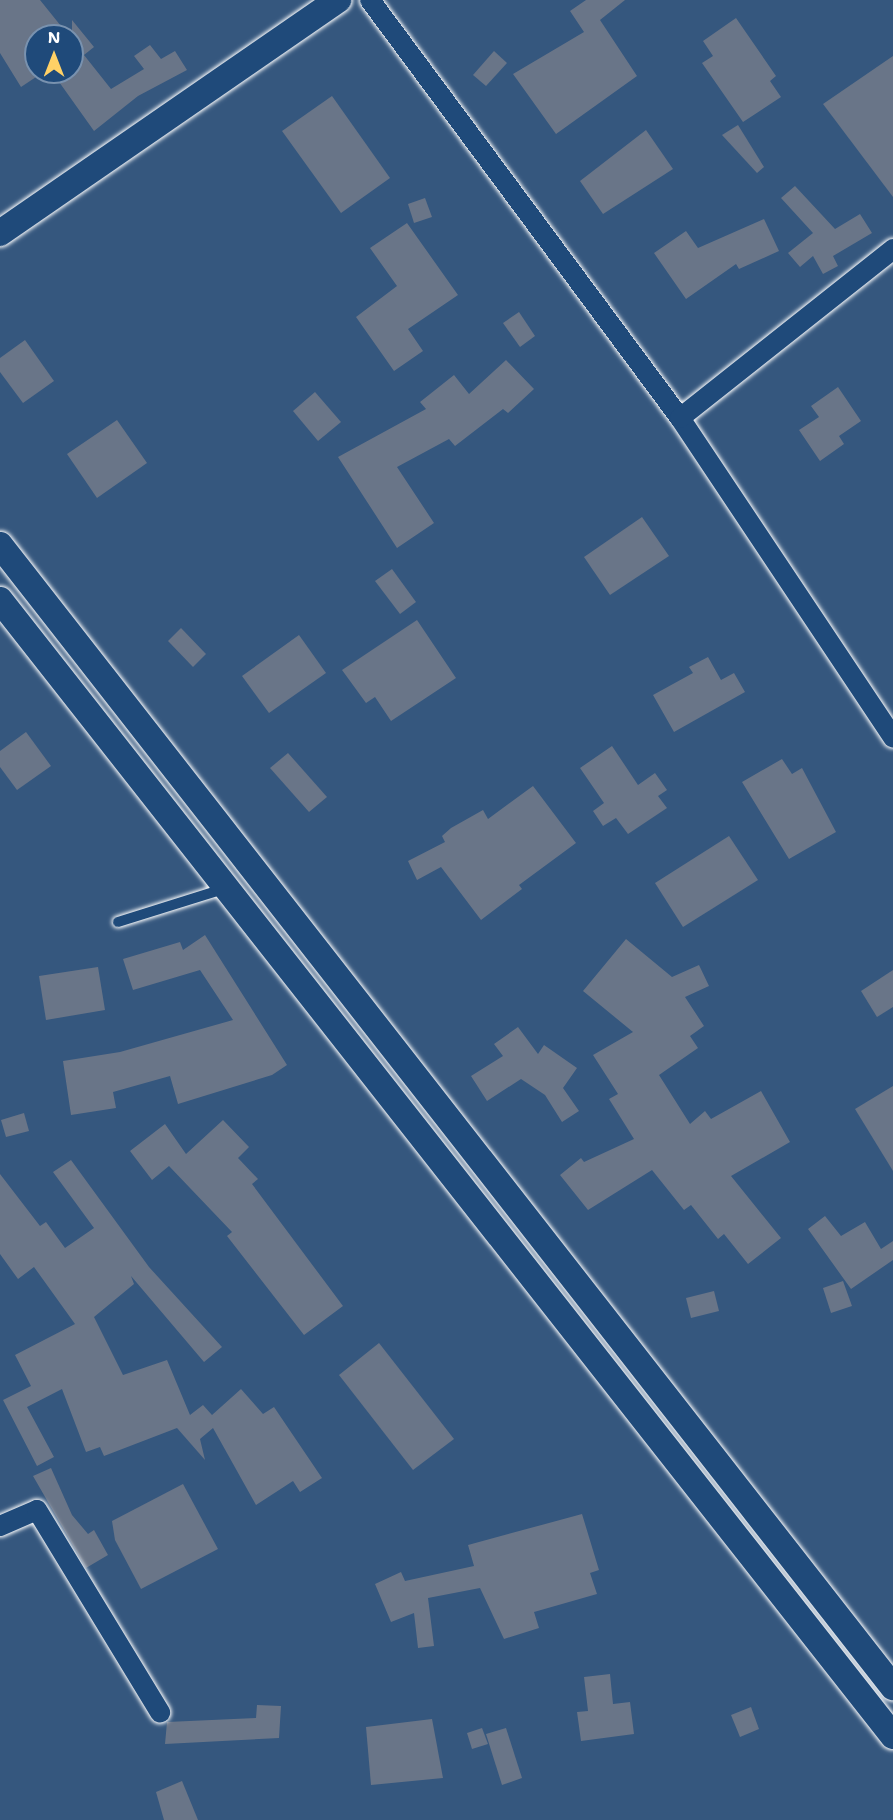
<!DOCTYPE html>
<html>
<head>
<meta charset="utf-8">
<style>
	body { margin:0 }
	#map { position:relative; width:893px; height:1820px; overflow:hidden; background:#35577e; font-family:"Shantell Sans",sans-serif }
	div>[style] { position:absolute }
	.building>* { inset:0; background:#697588 }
	.roads { filter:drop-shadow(0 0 2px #fff) drop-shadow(0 0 2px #fff) }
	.service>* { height:10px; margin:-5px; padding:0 5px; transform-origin:5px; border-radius:5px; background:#1f4a7a }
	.minor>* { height:20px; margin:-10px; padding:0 10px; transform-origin:10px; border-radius:10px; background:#1f4a7a }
	.tertiary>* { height:26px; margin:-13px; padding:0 13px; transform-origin:13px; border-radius:13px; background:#1f4a7a }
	span { translate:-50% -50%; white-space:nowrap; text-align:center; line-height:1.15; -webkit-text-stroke:4.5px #1f4a7a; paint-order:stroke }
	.north { position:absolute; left:24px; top:24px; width:60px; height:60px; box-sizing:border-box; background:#1f4a7a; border:2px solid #7992af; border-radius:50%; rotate:0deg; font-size:16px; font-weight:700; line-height:24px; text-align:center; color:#fff }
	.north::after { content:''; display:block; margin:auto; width:21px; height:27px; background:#ffd166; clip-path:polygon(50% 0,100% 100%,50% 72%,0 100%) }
</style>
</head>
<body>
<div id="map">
	<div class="building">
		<i style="clip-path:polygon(0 0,40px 0,69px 36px,36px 36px,36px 77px,21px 87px,0 53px)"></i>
		<i style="clip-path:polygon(586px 0,625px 0,600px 20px,637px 76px,556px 134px,513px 74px,584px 32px,570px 11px)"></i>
		<i style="clip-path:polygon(736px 18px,776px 76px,770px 81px,781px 97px,743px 122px,702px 63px,713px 56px,703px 41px)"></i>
		<i style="clip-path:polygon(72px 20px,94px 47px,84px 55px,111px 89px,144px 69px,134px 56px,150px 45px,161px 59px,175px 51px,187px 70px,138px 96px,94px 131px,52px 72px,72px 72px)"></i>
		<i style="clip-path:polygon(494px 51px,507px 63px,486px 86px,473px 75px)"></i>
		<i style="clip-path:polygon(893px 56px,893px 197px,823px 104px)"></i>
		<i style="clip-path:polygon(332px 96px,390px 178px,341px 213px,282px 131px)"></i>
		<i style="clip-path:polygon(738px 125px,764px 167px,757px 173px,722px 135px)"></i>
		<i style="clip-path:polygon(646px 130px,673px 169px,603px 214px,580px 181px)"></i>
		<i style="clip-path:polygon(795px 186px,835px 229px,860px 214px,872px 233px,833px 256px,838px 266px,823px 274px,813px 256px,800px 267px,788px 253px,813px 233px,781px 198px)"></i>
		<i style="clip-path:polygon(425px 198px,432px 217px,414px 223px,408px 204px)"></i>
		<i style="clip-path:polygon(764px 219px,779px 251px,739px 269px,736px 264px,686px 299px,654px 253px,686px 231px,698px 248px)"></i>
		<i style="clip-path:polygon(407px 223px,458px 295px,408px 329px,423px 351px,394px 371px,356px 317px,397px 286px,370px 248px)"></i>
		<i style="clip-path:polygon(519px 312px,535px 336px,520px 347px,503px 323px)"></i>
		<i style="clip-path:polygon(25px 340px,54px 381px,23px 403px,0 372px,0 358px)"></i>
		<i style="clip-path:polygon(506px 360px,534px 389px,508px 413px,503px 409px,455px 446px,449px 439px,397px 467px,434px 523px,397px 548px,338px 457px,426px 409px,420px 402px,454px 375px,469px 394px)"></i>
		<i style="clip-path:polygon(838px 387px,861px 421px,839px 436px,844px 444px,820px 461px,799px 430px,819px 417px,811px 406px)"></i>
		<i style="clip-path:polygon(315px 392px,341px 422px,318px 441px,293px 411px)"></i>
		<i style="clip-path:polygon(117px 420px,147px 463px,97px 498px,67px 454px)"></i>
		<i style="clip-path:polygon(642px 517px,669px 556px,610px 595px,584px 557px)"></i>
		<i style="clip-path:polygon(392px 569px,416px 602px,400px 614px,375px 581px)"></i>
		<i style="clip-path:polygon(417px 620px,456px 678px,391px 721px,375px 697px,366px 703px,342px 670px)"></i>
		<i style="clip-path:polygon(181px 628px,206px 654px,193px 667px,168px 641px)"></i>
		<i style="clip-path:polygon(299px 635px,326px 673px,269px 713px,242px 676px)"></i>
		<i style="clip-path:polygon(708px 657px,721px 680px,734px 673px,745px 692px,674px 732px,653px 695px,693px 673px,689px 667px)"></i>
		<i style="clip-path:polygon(26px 732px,51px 766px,17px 790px,0 767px,0 751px)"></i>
		<i style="clip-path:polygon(612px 746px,638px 785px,655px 773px,667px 790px,658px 796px,667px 808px,628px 834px,616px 818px,603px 826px,593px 811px,604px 803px,580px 768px)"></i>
		<i style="clip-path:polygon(288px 753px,327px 797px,309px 812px,270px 768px)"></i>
		<i style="clip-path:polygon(782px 759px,792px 774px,802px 768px,836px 832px,789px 859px,742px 782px)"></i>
		<i style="clip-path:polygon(533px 786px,576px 843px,519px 885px,522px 889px,481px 920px,441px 867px,417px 880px,408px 861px,445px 842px,442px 836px,451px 828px,483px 810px,488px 819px)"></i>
		<i style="clip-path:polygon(729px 836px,758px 880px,683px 927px,655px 883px)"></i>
		<i style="clip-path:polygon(205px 935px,287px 1065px,272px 1075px,178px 1104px,170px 1076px,113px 1092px,116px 1108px,71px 1115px,63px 1061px,120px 1052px,233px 1020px,200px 970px,133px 990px,123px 959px,180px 942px,183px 950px)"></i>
		<i style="clip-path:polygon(626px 939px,672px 977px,699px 965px,709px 986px,685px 997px,704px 1026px,690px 1036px,698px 1048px,659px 1075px,690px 1124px,705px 1111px,711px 1119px,761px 1091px,790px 1142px,731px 1176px,781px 1238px,748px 1264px,724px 1234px,718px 1239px,691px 1205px,684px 1210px,652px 1170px,588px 1210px,560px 1175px,581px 1158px,584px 1162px,634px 1139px,609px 1099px,618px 1094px,593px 1055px,633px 1032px,583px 991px)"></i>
		<i style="clip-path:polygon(98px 967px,105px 1010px,46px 1020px,39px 976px)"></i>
		<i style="clip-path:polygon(893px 970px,893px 1007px,877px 1017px,861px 991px)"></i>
		<i style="clip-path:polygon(518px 1027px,538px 1054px,544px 1045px,577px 1068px,563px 1088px,579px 1111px,562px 1122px,545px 1095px,521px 1079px,487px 1101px,471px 1076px,503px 1056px,494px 1044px)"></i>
		<i style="clip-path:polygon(893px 1086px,893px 1171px,855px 1109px)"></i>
		<i style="clip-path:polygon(24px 1113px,29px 1131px,6px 1137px,1px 1120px)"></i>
		<i style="clip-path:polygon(223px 1120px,249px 1147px,238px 1158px,258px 1179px,252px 1184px,343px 1306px,304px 1335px,227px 1236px,232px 1232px,169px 1166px,152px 1180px,130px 1151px,165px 1124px,186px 1154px)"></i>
		<i style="clip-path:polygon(71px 1160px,149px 1267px,222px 1347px,204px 1362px,131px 1276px,134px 1284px,94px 1317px,123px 1375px,167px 1360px,190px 1415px,203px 1405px,212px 1415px,241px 1389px,263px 1414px,274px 1407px,322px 1478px,300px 1492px,293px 1481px,256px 1505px,213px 1428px,200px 1439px,205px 1460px,177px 1428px,104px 1456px,100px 1447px,86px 1452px,62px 1389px,27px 1407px,54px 1457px,37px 1466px,3px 1400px,31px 1386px,15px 1355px,75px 1324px,34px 1267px,18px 1279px,0 1254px,0 1174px,40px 1226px,46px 1222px,65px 1248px,94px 1228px,53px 1172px)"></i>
		<i style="clip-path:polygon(825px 1216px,841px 1236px,865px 1222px,881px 1249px,893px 1241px,893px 1260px,851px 1289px,808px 1229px)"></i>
		<i style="clip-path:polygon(843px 1281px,852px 1306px,831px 1313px,823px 1288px)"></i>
		<i style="clip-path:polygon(714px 1291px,719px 1311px,691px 1318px,686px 1298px)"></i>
		<i style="clip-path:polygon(379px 1343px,454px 1439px,413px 1470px,339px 1375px)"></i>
		<i style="clip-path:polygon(51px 1468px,72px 1515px,88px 1534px,94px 1530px,108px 1555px,86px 1568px,33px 1476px)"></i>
		<i style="clip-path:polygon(183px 1484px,218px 1549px,141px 1589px,115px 1540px,112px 1521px)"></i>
		<i style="clip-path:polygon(582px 1514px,599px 1570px,590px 1573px,597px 1594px,534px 1612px,539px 1628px,504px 1639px,480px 1588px,428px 1598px,434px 1646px,418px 1648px,414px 1613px,391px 1622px,375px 1584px,401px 1572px,405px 1581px,474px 1566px,468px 1545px)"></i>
		<i style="clip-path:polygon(610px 1674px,613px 1704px,630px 1702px,634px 1734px,581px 1741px,577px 1712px,588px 1711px,584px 1677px)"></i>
		<i style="clip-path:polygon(257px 1705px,281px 1706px,279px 1738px,165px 1744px,167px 1722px,256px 1718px)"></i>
		<i style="clip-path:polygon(751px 1707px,759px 1729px,740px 1737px,731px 1715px)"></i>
		<i style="clip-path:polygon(432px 1719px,443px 1778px,371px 1785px,366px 1727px)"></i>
		<i style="clip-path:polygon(482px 1728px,488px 1744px,472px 1749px,467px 1733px)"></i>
		<i style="clip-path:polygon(506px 1728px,522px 1778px,502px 1785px,486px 1734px)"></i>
		<i style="clip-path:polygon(182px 1781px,198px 1820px,164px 1820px,156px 1792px)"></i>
	</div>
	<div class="roads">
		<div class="service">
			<i style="left:118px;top:922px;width:110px;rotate:-17.4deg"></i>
		</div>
		<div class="minor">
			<i style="left:370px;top:0;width:520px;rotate:53.44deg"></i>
			<i style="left:680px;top:418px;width:384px;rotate:56.3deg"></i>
			<i style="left:680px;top:418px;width:272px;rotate:-38.4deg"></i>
			<i style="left:0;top:1526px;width:40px;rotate:-23.4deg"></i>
			<i style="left:37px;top:1510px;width:237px;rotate:58.7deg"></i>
		</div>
		<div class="tertiary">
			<i style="left:0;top:233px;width:411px;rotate:-34.6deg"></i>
			<i style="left:0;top:545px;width:1450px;rotate:51.98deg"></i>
			<i style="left:0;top:600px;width:1445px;rotate:51.83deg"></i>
		</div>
	</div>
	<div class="north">N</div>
</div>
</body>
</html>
